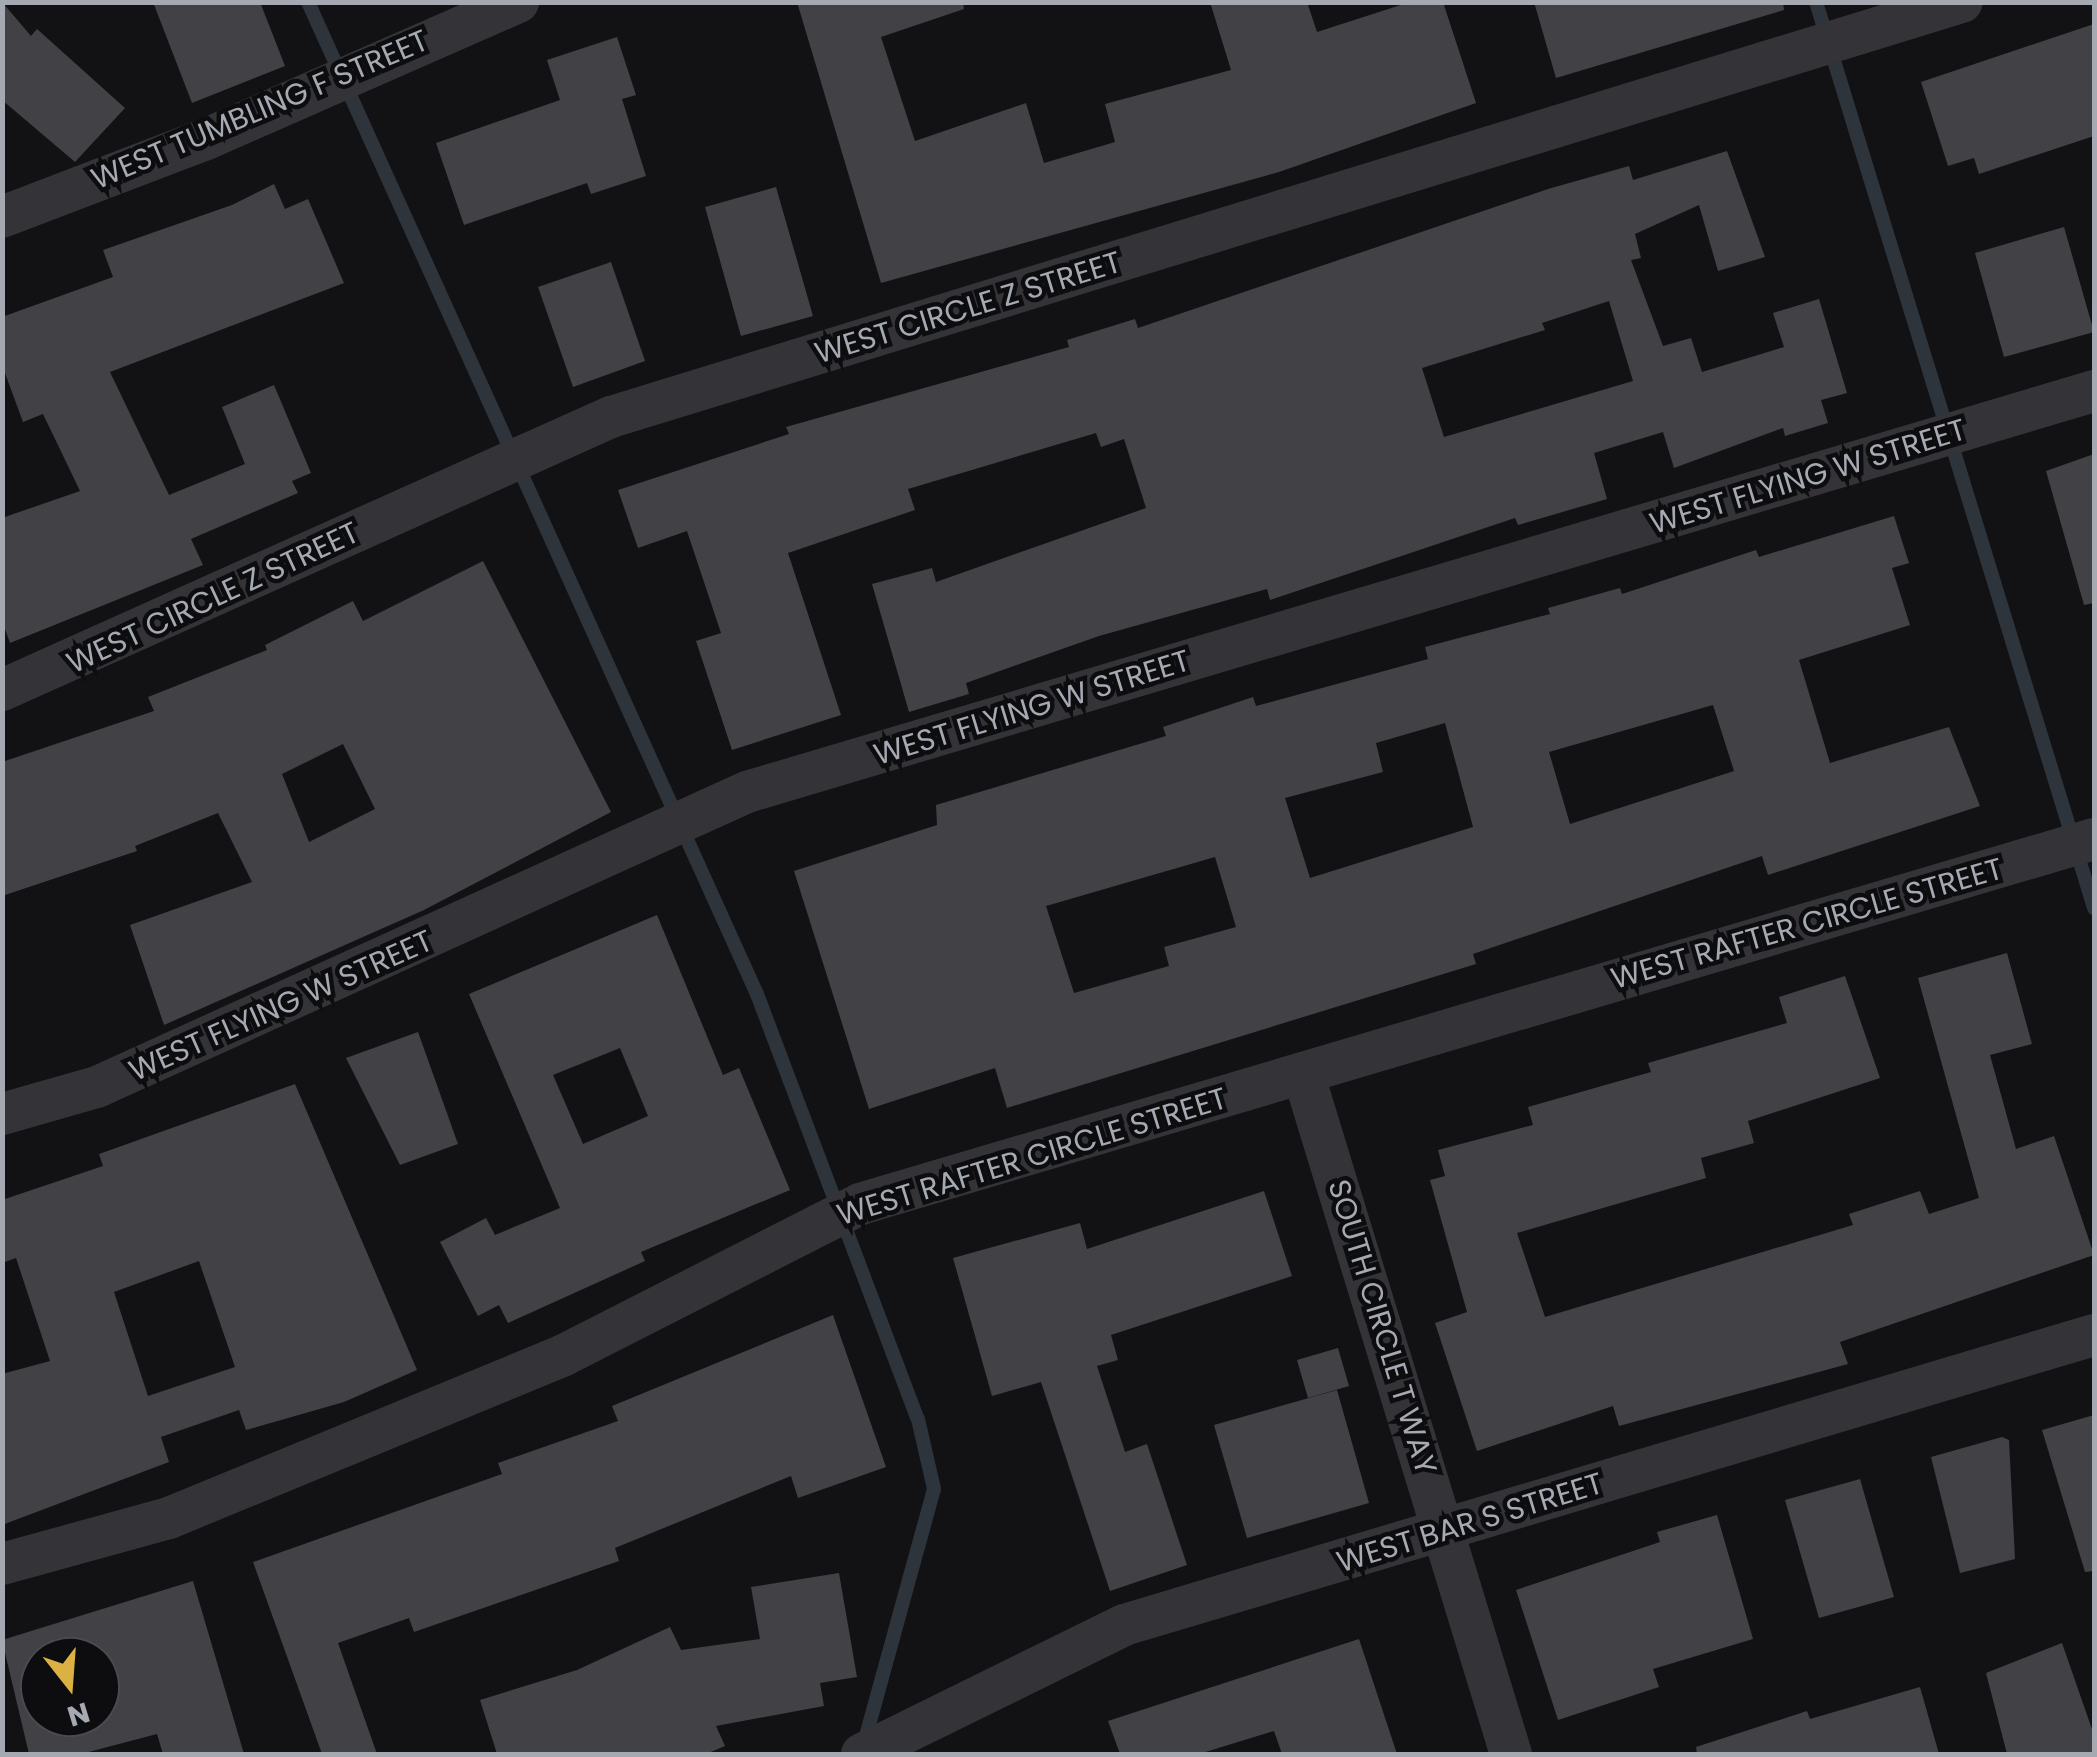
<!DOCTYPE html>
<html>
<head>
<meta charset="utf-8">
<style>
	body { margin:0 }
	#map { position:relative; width:2097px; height:1757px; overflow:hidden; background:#121214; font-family:Poppins,sans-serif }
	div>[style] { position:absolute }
	.stream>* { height:14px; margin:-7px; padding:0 7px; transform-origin:7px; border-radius:7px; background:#2d343b }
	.building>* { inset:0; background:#424246 }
	.street>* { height:42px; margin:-21px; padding:0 21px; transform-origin:21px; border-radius:21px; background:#343438 }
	span { translate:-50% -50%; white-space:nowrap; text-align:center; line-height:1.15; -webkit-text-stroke:9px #0d0d0f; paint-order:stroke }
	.street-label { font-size:30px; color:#a5a9b2 }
	.frame { position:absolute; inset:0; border:5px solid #a5a9b2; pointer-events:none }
	.north { position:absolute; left:20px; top:1637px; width:100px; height:100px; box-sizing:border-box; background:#0d0d0f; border:2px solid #4a4b50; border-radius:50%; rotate:163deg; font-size:28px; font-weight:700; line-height:40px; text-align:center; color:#a5a9b2 }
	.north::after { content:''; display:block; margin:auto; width:35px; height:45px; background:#dbb143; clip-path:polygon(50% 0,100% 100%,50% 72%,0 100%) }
</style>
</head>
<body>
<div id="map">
	<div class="stream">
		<i style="left:308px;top:2px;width:1089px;rotate:65.65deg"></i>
		<i style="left:757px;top:994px;width:454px;rotate:69.3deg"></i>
		<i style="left:918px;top:1419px;width:72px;rotate:77.1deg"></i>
		<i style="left:934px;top:1489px;width:264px;rotate:105.4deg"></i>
		<i style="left:1816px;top:2px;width:948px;rotate:72.94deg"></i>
	</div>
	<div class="building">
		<i style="clip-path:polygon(2px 2px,31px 36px,37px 29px,125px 108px,75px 162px,2px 100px)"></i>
		<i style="clip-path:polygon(153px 2px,260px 2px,285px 66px,192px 103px)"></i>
		<i style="clip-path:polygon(797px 2px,963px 2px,964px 9px,881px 37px,915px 141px,1026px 103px,1044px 163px,1115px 142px,1105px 104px,1231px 70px,1210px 2px,1307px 2px,1317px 32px,1410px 2px,1443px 2px,1476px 103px,1279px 172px,881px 283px)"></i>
		<i style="clip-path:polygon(1534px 2px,1783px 2px,1784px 10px,1556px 78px)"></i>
		<i style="clip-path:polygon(2094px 24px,2094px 136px,1979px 174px,1974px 158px,1948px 166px,1921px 82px)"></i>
		<i style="clip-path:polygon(617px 37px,636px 95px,622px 99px,646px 176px,591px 194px,587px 183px,464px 225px,436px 143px,560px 100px,547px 60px)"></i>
		<i style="clip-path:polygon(evenodd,1727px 151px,1765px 257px,1718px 271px,1699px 205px,1635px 234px,1641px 258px,1631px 260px,1663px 346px,1691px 338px,1702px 372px,1784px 347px,1773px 313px,1819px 299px,1847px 393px,1821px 400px,1828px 423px,1785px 436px,1783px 428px,1674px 468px,1663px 432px,1594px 453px,1607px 499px,1518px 525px,1515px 518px,1270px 600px,1267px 589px,1099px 636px,966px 683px,969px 694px,909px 712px,872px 584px,932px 568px,936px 582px,1146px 508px,1124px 439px,1101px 447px,1096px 433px,908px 489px,915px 510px,788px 553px,841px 715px,732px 750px,696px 641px,721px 633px,687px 531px,638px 548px,618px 490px,789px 434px,786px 427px,1069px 347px,1067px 340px,1135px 319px,1138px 328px,1548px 189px,1629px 166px,1633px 180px,1727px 151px,1609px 301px,1633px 381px,1444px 437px,1422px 368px,1545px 330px,1542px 323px,1609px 301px)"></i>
		<i style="clip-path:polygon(274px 184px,285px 209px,308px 199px,344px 283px,110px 372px,169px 495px,245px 464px,222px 407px,274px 385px,311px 473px,292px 481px,298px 493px,191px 539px,203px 565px,10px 643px,2px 621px,2px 518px,80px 491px,43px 414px,23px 422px,2px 365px,2px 317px,113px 277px,103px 250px,232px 205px)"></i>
		<i style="clip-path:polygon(776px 187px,813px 316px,741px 336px,705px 207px)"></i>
		<i style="clip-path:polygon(2064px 227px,2094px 332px,2004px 357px,1975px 253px)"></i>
		<i style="clip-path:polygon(611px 262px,645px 361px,573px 387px,538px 287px)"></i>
		<i style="clip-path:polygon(2094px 454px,2094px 603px,2084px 605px,2046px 471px)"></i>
		<i style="clip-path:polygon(evenodd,1894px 516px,1909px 563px,1892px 568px,1910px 625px,1799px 660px,1830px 763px,1949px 727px,1980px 806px,1768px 875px,1762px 856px,1473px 954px,1476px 964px,1007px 1108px,995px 1068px,869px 1109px,794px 871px,937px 825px,936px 805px,1166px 736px,1163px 727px,1253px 697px,1256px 706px,1428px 659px,1425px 647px,1550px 614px,1548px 608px,1620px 588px,1622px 594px,1756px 550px,1759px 557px,1894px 516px,1713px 705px,1734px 771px,1570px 824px,1549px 752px,1713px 705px,1894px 516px,1445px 723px,1473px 827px,1310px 878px,1285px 798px,1383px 772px,1376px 743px,1445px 723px,1894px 516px,1215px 857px,1236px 927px,1164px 947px,1169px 966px,1074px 993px,1046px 906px,1215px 857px)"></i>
		<i style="clip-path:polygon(evenodd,483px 561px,611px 812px,424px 910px,164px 1025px,130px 925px,252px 882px,218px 813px,135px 846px,137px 851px,2px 896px,2px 762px,154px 711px,148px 697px,267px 650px,265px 645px,353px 601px,363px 621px,483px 561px,343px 744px,375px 809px,309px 842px,282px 774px,343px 744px)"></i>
		<i style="clip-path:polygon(evenodd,657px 915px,723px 1075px,739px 1068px,790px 1190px,641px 1252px,645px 1261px,508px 1323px,499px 1305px,478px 1316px,440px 1242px,486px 1218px,495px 1235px,560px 1208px,469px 994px,657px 915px,620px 1048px,648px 1116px,583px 1144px,553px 1075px,620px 1048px)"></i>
		<i style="clip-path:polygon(2007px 953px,2032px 1044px,1990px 1055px,2016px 1149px,2054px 1136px,2094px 1255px,1840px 1342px,1848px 1364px,1619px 1426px,1613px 1406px,1477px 1451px,1435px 1323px,1467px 1312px,1430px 1180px,1445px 1176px,1438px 1150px,1533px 1125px,1528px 1107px,1651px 1072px,1648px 1063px,1787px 1023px,1779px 997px,1845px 976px,1880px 1078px,1748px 1121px,1754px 1143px,1701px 1158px,1706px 1178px,1517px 1233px,1545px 1317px,1853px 1225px,1849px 1214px,1920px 1191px,1929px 1214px,1979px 1198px,1918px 978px)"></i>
		<i style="clip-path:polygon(418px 1032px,458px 1144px,400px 1165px,346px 1058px)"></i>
		<i style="clip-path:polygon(evenodd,295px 1084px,417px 1370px,344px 1402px,246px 1430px,239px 1410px,161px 1437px,169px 1462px,2px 1525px,2px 1374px,50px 1361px,16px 1258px,2px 1263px,2px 1200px,103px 1166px,99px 1154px,295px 1084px,199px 1261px,235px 1367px,148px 1396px,114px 1292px,199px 1261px)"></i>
		<i style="clip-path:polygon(1264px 1191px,1292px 1276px,1111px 1335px,1118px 1360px,1097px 1366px,1125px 1452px,1147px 1444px,1187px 1565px,1110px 1591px,1041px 1382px,992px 1396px,953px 1258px,1080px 1223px,1087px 1249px)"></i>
		<i style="clip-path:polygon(833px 1315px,886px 1467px,798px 1498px,791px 1476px,615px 1548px,619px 1561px,414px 1632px,409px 1618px,338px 1643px,377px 1754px,322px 1754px,253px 1562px,502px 1474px,498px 1463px,618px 1421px,612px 1406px)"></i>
		<i style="clip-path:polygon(1338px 1348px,1349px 1386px,1308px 1398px,1297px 1360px)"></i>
		<i style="clip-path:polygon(1337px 1390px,1369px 1503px,1247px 1538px,1214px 1425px)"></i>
		<i style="clip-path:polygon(2094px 1415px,2094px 1571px,2085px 1572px,2042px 1430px)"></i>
		<i style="clip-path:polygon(2002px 1437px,2009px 1440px,2015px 1559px,1960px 1573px,1931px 1457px)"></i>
		<i style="clip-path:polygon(1860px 1479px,1894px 1597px,1819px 1618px,1785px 1500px)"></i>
		<i style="clip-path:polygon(1717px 1515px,1753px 1639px,1653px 1669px,1659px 1687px,1558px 1720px,1516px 1590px,1660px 1542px,1657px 1532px)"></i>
		<i style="clip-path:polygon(839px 1573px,857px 1677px,820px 1683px,824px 1706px,716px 1726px,725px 1746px,706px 1754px,497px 1754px,480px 1700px,577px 1670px,670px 1627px,681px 1650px,760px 1639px,751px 1587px)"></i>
		<i style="clip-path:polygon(evenodd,193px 1581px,244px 1754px,163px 1754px,157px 1734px,81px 1754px,29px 1754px,2px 1640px,193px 1581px,40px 1657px,100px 1657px,100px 1717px,40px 1717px,40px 1657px)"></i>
		<i style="clip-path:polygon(1359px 1639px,1397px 1754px,1282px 1754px,1274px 1731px,1199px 1754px,1120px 1754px,1108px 1721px)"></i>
		<i style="clip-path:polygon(2062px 1643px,2094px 1735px,2094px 1754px,2007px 1754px,1986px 1673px)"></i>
		<i style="clip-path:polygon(1920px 1687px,1939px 1754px,1697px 1754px,1696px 1747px,1807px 1711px,1810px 1719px)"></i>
	</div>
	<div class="street">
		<i style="left:2px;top:217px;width:216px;rotate:-20.9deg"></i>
		<i style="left:204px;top:140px;width:343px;rotate:-23.7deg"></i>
		<i style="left:2px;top:690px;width:667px;rotate:-24.15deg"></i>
		<i style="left:611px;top:417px;width:1413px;rotate:-17.08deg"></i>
		<i style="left:1303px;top:1073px;width:712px;rotate:73.02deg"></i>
		<i style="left:2px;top:1114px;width:99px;rotate:-15.9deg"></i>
		<i style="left:97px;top:1087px;width:714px;rotate:-24.41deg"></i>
		<i style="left:747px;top:792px;width:1405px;rotate:-16.58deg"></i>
		<i style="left:2px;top:1564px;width:173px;rotate:-15.4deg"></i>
		<i style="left:169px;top:1518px;width:427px;rotate:-22.4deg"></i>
		<i style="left:564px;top:1355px;width:332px;rotate:-27deg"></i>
		<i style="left:860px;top:1204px;width:1287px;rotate:-16.48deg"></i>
		<i style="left:862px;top:1754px;width:292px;rotate:-26.2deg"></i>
		<i style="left:1124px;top:1625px;width:1012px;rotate:-16.65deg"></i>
	</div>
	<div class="street-label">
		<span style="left:260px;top:110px;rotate:-23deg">WEST TUMBLING F STREET</span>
		<span style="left:968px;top:308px;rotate:-17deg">WEST CIRCLE Z STREET</span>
		<span style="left:1808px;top:477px;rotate:-17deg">WEST FLYING W STREET</span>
		<span style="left:213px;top:598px;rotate:-25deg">WEST CIRCLE Z STREET</span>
		<span style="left:1032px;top:708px;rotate:-17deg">WEST FLYING W STREET</span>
		<span style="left:1807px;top:924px;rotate:-16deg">WEST RAFTER CIRCLE STREET</span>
		<span style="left:281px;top:1006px;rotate:-24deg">WEST FLYING W STREET</span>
		<span style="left:1032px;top:1157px;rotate:-17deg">WEST RAFTER CIRCLE STREET</span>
		<span style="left:1382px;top:1327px;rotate:73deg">SOUTH CIRCLE T WAY</span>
		<span style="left:1470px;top:1523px;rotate:-17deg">WEST BAR S STREET</span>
	</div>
	<div class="frame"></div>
	<div class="north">N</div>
</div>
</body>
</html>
